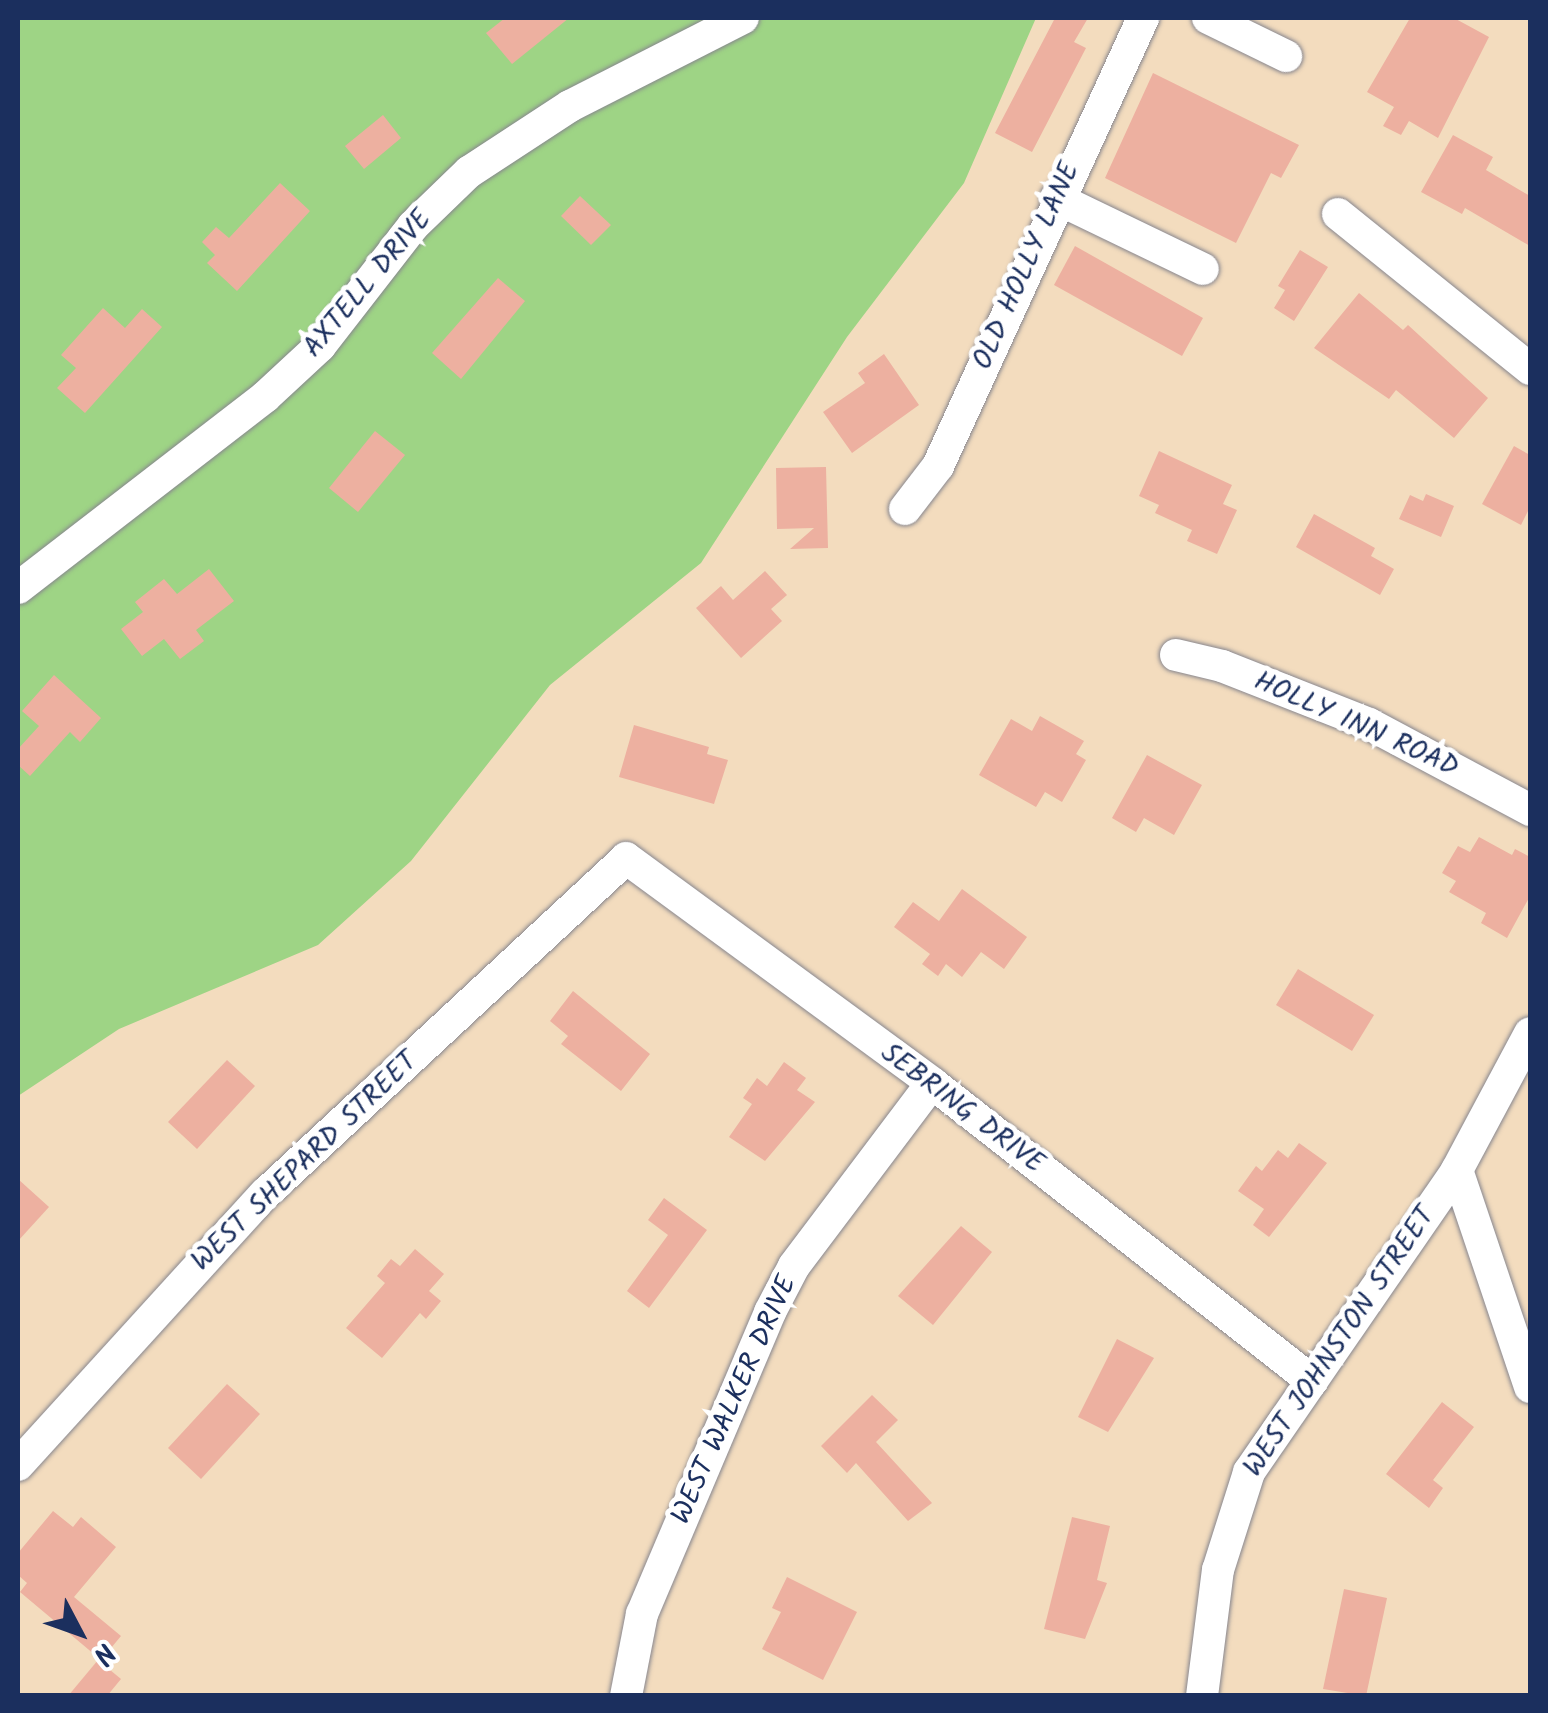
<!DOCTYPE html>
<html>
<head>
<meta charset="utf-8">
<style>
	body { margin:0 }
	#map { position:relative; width:1548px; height:1713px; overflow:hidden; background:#f3dcbe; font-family:Kalam,sans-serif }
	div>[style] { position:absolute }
	.green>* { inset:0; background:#9ed485 }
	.building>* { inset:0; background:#edb0a0 }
	.roads { filter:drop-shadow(0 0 2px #87868e) drop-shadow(0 0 2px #87868e) }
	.minor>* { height:32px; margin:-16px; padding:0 16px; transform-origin:16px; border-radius:16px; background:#fff }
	span { translate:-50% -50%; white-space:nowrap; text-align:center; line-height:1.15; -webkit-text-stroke:10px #fff; paint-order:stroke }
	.street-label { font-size:28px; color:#1b2f5e }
	.frame { position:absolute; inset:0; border:20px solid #1b2f5e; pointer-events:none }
	.north { position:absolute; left:30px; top:1583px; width:100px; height:100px; -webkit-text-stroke:8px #fff; paint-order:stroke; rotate:131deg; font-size:28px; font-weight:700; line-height:40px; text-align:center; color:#1b2f5e }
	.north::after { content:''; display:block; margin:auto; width:35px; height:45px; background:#1b2f5e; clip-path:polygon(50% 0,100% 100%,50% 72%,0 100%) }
</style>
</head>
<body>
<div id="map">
	<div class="green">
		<i style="clip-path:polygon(18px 18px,1036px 18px,964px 183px,847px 337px,701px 563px,550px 685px,411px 861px,318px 945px,119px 1029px,18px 1096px)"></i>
	</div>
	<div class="building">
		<i style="clip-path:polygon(505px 18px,569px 18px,512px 64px,486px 33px)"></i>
		<i style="clip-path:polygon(1055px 18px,1088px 18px,1074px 42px,1086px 48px,1032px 152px,995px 133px)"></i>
		<i style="clip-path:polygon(1410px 18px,1454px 18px,1489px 37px,1438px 138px,1409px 121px,1401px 135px,1383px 126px,1394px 107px,1367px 92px)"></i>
		<i style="clip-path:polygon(1153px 73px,1299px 145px,1281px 178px,1271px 173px,1236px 243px,1105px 178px)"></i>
		<i style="clip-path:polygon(383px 115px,401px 138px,364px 169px,345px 146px)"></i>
		<i style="clip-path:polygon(1453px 135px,1493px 157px,1486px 170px,1530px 196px,1530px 246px,1465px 208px,1462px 214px,1421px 192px)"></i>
		<i style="clip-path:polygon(280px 183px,310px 211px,237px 291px,207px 263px,215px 255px,202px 242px,216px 227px,229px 238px)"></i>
		<i style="clip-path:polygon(580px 196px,611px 225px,591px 245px,561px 216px)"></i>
		<i style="clip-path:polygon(1075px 246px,1203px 318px,1182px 356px,1054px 285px)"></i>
		<i style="clip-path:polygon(1300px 250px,1328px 267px,1294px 321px,1274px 308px,1285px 290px,1278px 286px)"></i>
		<i style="clip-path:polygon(498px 278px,525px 301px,461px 379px,432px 353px)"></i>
		<i style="clip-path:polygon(1359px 293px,1403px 330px,1408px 325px,1488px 398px,1454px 438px,1396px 390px,1389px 399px,1314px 348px)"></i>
		<i style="clip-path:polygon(103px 308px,125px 328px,142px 309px,162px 327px,85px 413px,57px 388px,76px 368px,61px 355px)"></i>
		<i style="clip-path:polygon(884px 354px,919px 405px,852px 453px,823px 412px,865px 383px,858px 373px)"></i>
		<i style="clip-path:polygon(375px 431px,405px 455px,358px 512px,329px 488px)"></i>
		<i style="clip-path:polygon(1514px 446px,1530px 455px,1530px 507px,1521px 525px,1482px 504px)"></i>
		<i style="clip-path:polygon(1159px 451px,1232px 485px,1223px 504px,1237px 510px,1217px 554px,1187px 541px,1192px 530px,1155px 513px,1159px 505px,1139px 496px)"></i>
		<i style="clip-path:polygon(826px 467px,828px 548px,790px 549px,814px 528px,777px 529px,776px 468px)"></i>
		<i style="clip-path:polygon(1426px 494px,1454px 506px,1441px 537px,1399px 519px,1410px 495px,1423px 501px)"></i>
		<i style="clip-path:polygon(1314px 514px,1375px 548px,1371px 556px,1394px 569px,1380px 595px,1296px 547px)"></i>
		<i style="clip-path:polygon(209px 569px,234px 601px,196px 630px,204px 641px,180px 659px,164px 639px,142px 656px,121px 629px,143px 612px,135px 602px,164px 579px,177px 594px)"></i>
		<i style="clip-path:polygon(765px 571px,787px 595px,771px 609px,782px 621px,741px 658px,696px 608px,721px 586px,733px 600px)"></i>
		<i style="clip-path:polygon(54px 675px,101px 718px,80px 742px,70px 732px,30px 776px,18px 765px,18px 749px,39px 726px,22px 711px)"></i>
		<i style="clip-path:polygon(1040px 716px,1084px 741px,1076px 754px,1086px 760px,1062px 802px,1045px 792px,1036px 807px,979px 775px,1011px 719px,1032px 731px)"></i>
		<i style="clip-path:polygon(634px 725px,709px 747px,707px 754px,728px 760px,714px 804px,619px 777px)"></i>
		<i style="clip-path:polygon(1147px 755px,1202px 785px,1174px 835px,1144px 818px,1136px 832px,1112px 818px)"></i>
		<i style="clip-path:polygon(1479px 837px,1512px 855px,1515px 849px,1530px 857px,1530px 896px,1507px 938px,1481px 923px,1486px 913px,1449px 892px,1456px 881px,1442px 873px,1458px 846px,1470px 852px)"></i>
		<i style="clip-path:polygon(962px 889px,1027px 937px,1004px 969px,981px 952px,962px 977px,946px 964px,938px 976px,922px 964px,930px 954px,894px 927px,913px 902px,939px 921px)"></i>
		<i style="clip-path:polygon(1298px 969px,1374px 1015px,1352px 1051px,1276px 1005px)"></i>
		<i style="clip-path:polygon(573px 991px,650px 1054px,621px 1091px,561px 1044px,568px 1036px,550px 1021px)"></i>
		<i style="clip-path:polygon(227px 1060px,255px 1086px,197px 1149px,168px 1122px)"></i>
		<i style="clip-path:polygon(784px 1062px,806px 1078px,797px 1090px,815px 1102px,765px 1161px,729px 1137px,752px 1104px,743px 1098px,757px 1078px,767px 1086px)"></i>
		<i style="clip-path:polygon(1299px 1143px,1327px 1163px,1269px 1237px,1253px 1225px,1264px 1209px,1238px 1191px,1256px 1166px,1262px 1171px,1278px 1150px,1288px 1158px)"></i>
		<i style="clip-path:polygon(18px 1179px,49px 1207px,18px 1241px)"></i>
		<i style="clip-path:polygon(664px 1198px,707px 1230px,649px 1308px,627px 1291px,668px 1235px,648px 1220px)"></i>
		<i style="clip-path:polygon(961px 1226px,992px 1252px,933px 1325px,898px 1296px)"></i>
		<i style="clip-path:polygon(415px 1249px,444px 1274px,429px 1291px,441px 1301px,426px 1319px,420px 1313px,382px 1358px,346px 1328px,385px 1283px,377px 1276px,391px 1259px,400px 1266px)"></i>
		<i style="clip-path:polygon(1117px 1339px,1154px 1358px,1108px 1432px,1078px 1417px)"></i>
		<i style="clip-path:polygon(227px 1384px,260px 1414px,201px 1479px,168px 1448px)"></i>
		<i style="clip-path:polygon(872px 1395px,898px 1420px,876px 1442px,932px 1503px,908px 1521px,856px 1463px,847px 1473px,821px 1446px)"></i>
		<i style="clip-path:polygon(1442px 1402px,1474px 1427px,1433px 1480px,1443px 1488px,1429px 1508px,1386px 1474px)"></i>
		<i style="clip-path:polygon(53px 1511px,73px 1527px,81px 1517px,116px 1547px,74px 1597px,121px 1636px,101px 1660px,20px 1592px,27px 1583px,18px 1575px,18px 1553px)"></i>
		<i style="clip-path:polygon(1072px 1517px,1110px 1526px,1097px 1580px,1107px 1583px,1085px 1639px,1044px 1629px)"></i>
		<i style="clip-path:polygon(787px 1577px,857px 1612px,823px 1680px,762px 1649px,781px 1612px,772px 1608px)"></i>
		<i style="clip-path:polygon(1344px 1589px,1387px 1598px,1366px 1696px,1323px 1689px)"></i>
		<i style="clip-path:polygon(98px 1660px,121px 1679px,107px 1696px,68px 1696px)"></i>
	</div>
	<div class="roads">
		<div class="minor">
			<i style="left:1208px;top:18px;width:87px;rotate:26deg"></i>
			<i style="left:1056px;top:198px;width:163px;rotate:25.8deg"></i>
			<i style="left:1338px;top:214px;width:247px;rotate:38.9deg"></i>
			<i style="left:905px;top:509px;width:54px;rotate:-52.5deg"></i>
			<i style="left:938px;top:466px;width:493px;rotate:-65.4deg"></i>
			<i style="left:18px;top:588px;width:312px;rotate:-37.7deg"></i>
			<i style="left:265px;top:397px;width:75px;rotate:-42.8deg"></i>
			<i style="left:320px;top:346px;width:152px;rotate:-52.2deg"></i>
			<i style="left:413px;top:226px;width:78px;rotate:-44deg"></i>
			<i style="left:469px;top:172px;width:121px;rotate:-33.2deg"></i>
			<i style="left:570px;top:106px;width:194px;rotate:-27deg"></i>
			<i style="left:1176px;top:655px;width:47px;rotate:13.4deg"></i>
			<i style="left:1222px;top:666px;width:158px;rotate:21.5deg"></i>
			<i style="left:1369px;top:724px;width:183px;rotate:28.1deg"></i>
			<i style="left:1457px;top:1170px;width:229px;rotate:71.4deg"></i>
			<i style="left:18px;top:1465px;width:367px;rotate:-47.7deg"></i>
			<i style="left:265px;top:1194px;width:493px;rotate:-42.9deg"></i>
			<i style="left:626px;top:858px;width:380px;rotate:36.3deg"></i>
			<i style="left:932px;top:1083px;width:483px;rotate:38.1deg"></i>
			<i style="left:626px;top:1696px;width:84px;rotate:-79deg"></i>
			<i style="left:642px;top:1614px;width:328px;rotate:-67deg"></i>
			<i style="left:770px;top:1312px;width:52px;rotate:-62.4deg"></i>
			<i style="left:794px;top:1266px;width:229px;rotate:-53deg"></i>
			<i style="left:1202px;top:1696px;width:127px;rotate:-82.8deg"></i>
			<i style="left:1218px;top:1570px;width:103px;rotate:-72.4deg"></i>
			<i style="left:1249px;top:1472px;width:367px;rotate:-55.4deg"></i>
			<i style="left:1457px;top:1170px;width:155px;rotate:-61.9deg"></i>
		</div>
	</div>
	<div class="street-label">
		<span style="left:1027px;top:266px;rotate:-66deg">OLD HOLLY LANE</span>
		<span style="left:368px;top:284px;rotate:-50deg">AXTELL DRIVE</span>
		<span style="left:1356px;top:725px;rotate:24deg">HOLLY INN ROAD</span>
		<span style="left:962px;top:1109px;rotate:37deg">SEBRING DRIVE</span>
		<span style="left:305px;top:1162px;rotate:-44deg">WEST SHEPARD STREET</span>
		<span style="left:1340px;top:1342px;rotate:-56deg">WEST JOHNSTON STREET</span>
		<span style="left:735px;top:1400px;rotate:-66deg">WEST WALKER DRIVE</span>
	</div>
	<div class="frame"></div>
	<div class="north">N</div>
</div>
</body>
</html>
